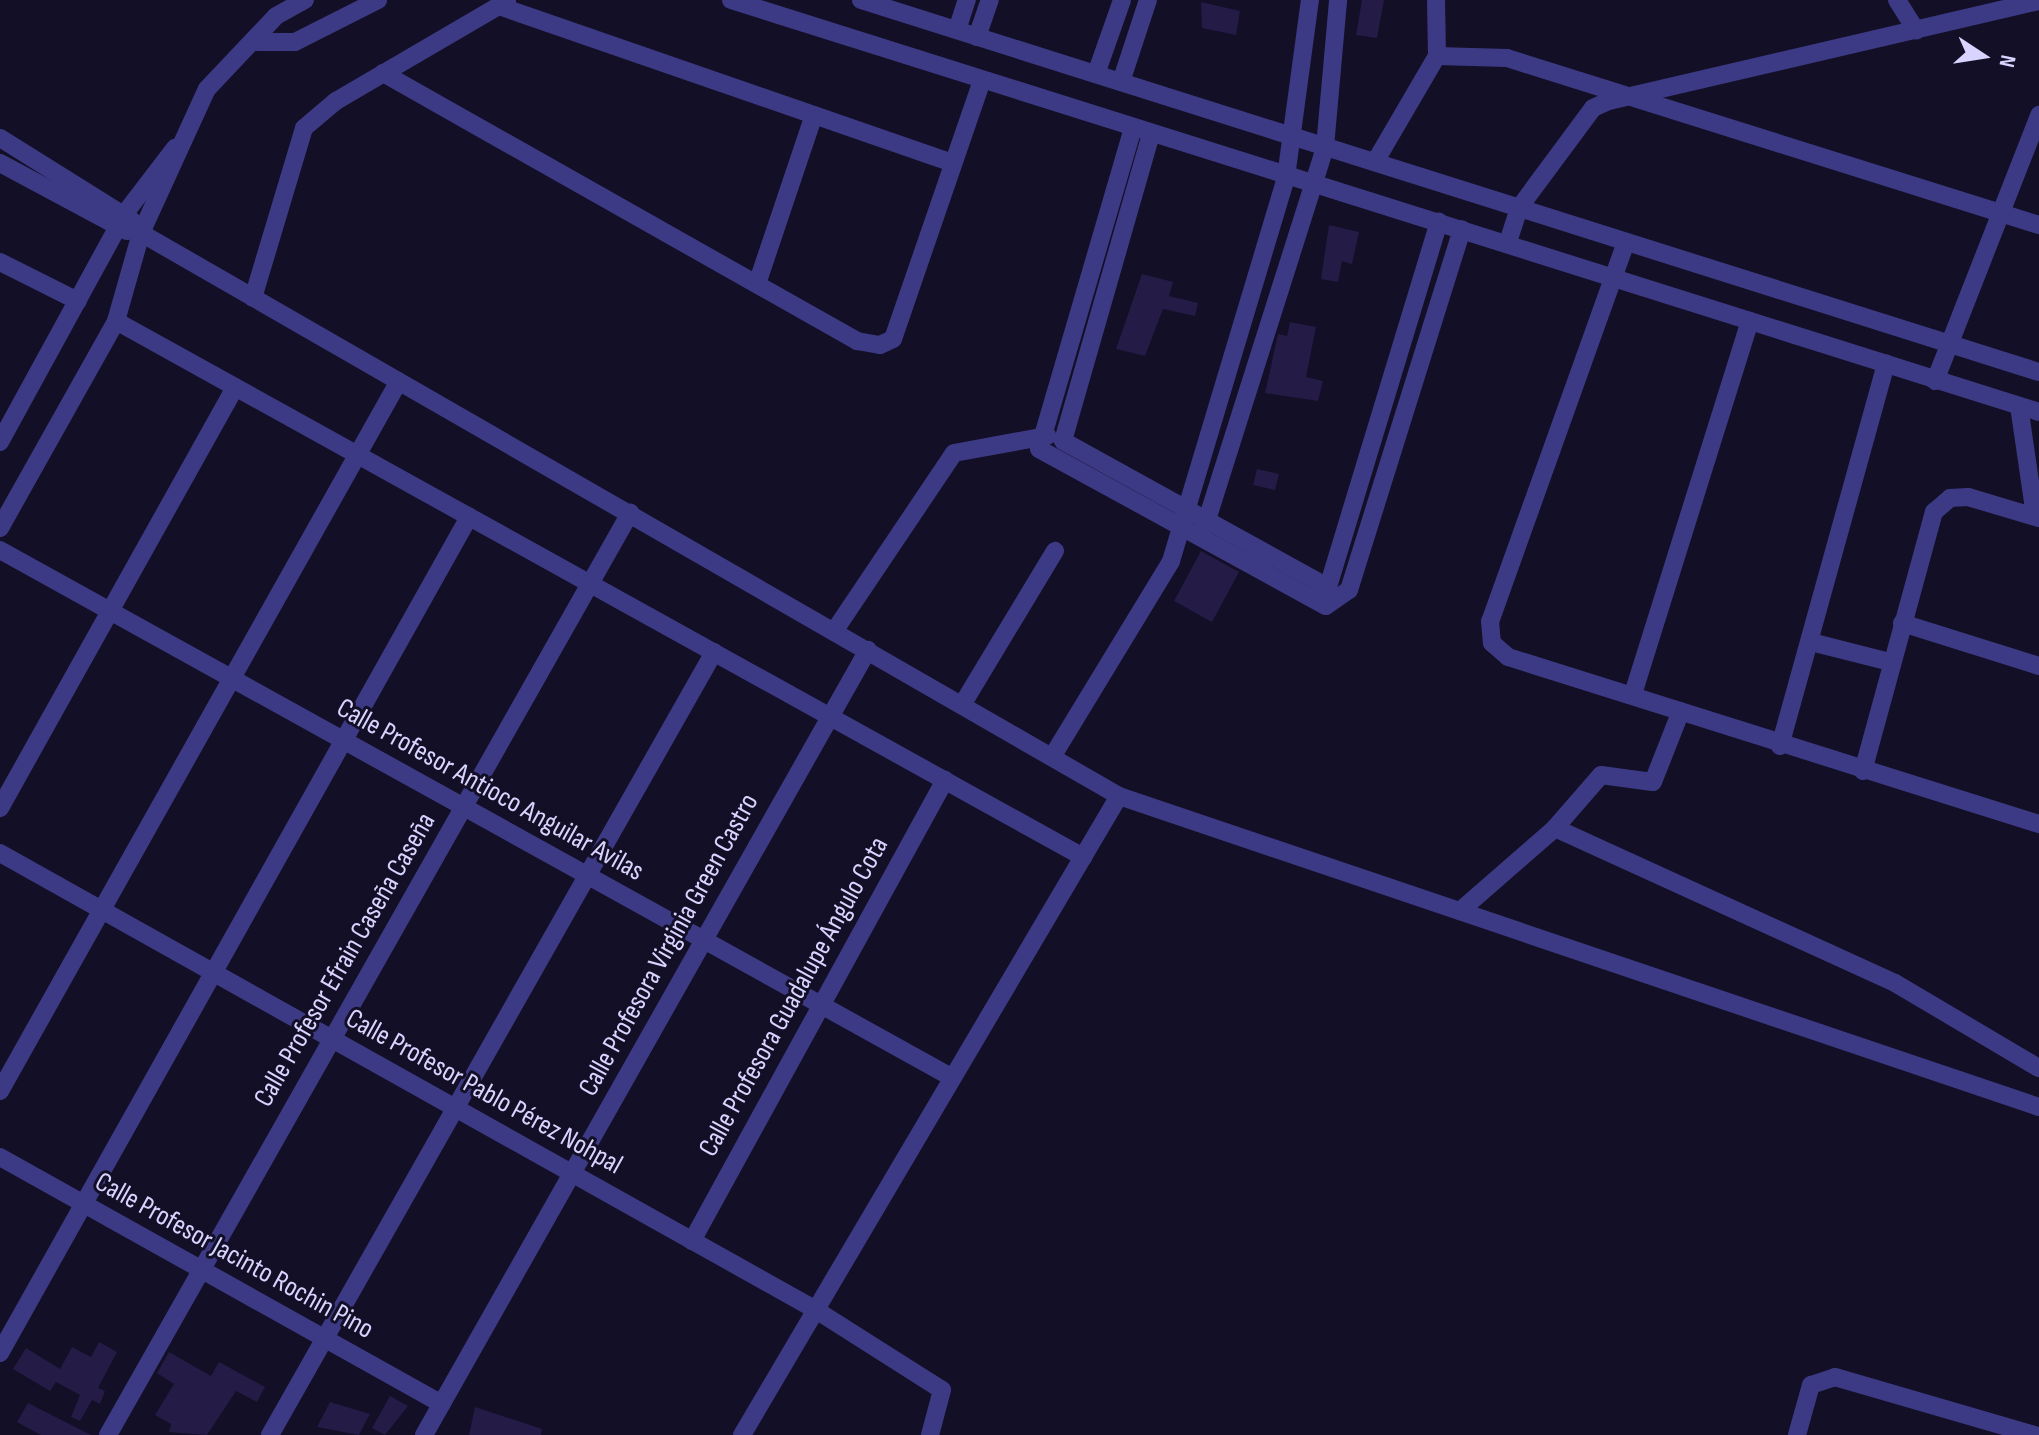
<!DOCTYPE html>
<html>
<head>
<meta charset="utf-8">
<style>
	body { margin:0 }
	#map { position:relative; width:2039px; height:1435px; overflow:hidden; background:#130f26; font-family:"Sofia Sans Condensed",sans-serif }
	div>[style] { position:absolute }
	.building>* { inset:0; background:#241b47 }
	.minor>* { height:18px; margin:-9px; padding:0 9px; transform-origin:9px; border-radius:9px; background:#3d3a85 }
	span { translate:-50% -50%; white-space:nowrap; text-align:center; line-height:1.15; -webkit-text-stroke:6px #130f26; paint-order:stroke }
	.street-label { font-size:28px; color:#d9d4ff }
	.north { position:absolute; left:1943px; top:16px; width:80px; height:80px; -webkit-text-stroke:6px #130f26; paint-order:stroke; rotate:102deg; font-size:22px; font-weight:700; line-height:32px; text-align:center; color:#d9d4ff }
	.north::after { content:''; display:block; margin:auto; width:28px; height:36px; background:#d9d4ff; clip-path:polygon(50% 0,100% 100%,50% 72%,0 100%) }
</style>
</head>
<body>
<div id="map">
	<div class="building">
		<i style="clip-path:polygon(1362px 0,1384px 0,1377px 38px,1356px 35px)"></i>
		<i style="clip-path:polygon(1201px 2px,1240px 11px,1236px 35px,1202px 28px)"></i>
		<i style="clip-path:polygon(1329px 225px,1359px 232px,1352px 264px,1342px 261px,1338px 282px,1321px 279px)"></i>
		<i style="clip-path:polygon(1142px 274px,1173px 282px,1169px 296px,1198px 303px,1195px 316px,1163px 309px,1145px 356px,1116px 349px)"></i>
		<i style="clip-path:polygon(1290px 322px,1316px 327px,1306px 377px,1323px 381px,1318px 401px,1265px 393px,1278px 334px,1287px 336px)"></i>
		<i style="clip-path:polygon(1257px 469px,1279px 474px,1275px 490px,1253px 485px)"></i>
		<i style="clip-path:polygon(1201px 551px,1239px 572px,1212px 622px,1174px 601px)"></i>
		<i style="clip-path:polygon(99px 1342px,117px 1352px,98px 1388px,105px 1391px,100px 1404px,92px 1400px,80px 1421px,71px 1417px,80px 1395px,56px 1382px,50px 1391px,13px 1369px,26px 1348px,60px 1369px,72px 1347px,91px 1357px)"></i>
		<i style="clip-path:polygon(169px 1352px,211px 1376px,219px 1362px,265px 1387px,257px 1402px,236px 1391px,207px 1435px,169px 1432px,171px 1424px,155px 1415px,174px 1384px,157px 1373px)"></i>
		<i style="clip-path:polygon(390px 1396px,408px 1406px,385px 1435px,372px 1428px)"></i>
		<i style="clip-path:polygon(330px 1402px,370px 1414px,359px 1435px,317px 1427px)"></i>
		<i style="clip-path:polygon(28px 1403px,91px 1435px,41px 1435px,17px 1422px)"></i>
		<i style="clip-path:polygon(475px 1407px,542px 1429px,541px 1435px,469px 1435px)"></i>
	</div>
	<div class="minor">
		<i style="left:731px;top:0;width:1371px;rotate:17.48deg"></i>
		<i style="left:861px;top:0;width:1235px;rotate:17.53deg"></i>
		<i style="left:1897px;top:0;width:36px;rotate:58deg"></i>
		<i style="left:499px;top:6px;width:480px;rotate:19.1deg"></i>
		<i style="left:957px;top:30px;width:32px;rotate:-72deg"></i>
		<i style="left:977px;top:37px;width:39px;rotate:-71deg"></i>
		<i style="left:257px;top:42px;width:38px"></i>
		<i style="left:295px;top:42px;width:93px;rotate:-26.8deg"></i>
		<i style="left:1437px;top:56px;width:70px;rotate:1.6deg"></i>
		<i style="left:1507px;top:58px;width:558px;rotate:17.43deg"></i>
		<i style="left:383px;top:73px;width:545px;rotate:29.48deg"></i>
		<i style="left:857px;top:341px;width:23px;rotate:10deg"></i>
		<i style="left:880px;top:345px;width:14px;rotate:-25deg"></i>
		<i style="left:893px;top:339px;width:274px;rotate:-71deg"></i>
		<i style="left:1096px;top:74px;width:78px;rotate:-70.6deg"></i>
		<i style="left:1121px;top:82px;width:86px;rotate:-71.8deg"></i>
		<i style="left:1133px;top:128px;width:334px;rotate:106.3deg"></i>
		<i style="left:1039px;top:449px;width:327px;rotate:28.7deg"></i>
		<i style="left:1326px;top:606px;width:28px;rotate:-35deg"></i>
		<i style="left:1349px;top:590px;width:378px;rotate:-72.6deg"></i>
		<i style="left:1151px;top:134px;width:319px;rotate:106deg"></i>
		<i style="left:1063px;top:441px;width:303px;rotate:28.9deg"></i>
		<i style="left:1328px;top:587px;width:382px;rotate:-73.1deg"></i>
		<i style="left:0;top:138px;width:155px;rotate:32deg"></i>
		<i style="left:1375px;top:162px;width:123px;rotate:-59.7deg"></i>
		<i style="left:1437px;top:56px;width:56px;rotate:-91deg"></i>
		<i style="left:0;top:163px;width:144px;rotate:28.2deg"></i>
		<i style="left:141px;top:233px;width:1128px;rotate:29.93deg"></i>
		<i style="left:1119px;top:796px;width:971px;rotate:18.68deg"></i>
		<i style="left:1508px;top:242px;width:36px;rotate:-72deg"></i>
		<i style="left:1519px;top:208px;width:124px;rotate:-53.5deg"></i>
		<i style="left:1593px;top:108px;width:17px;rotate:-24deg"></i>
		<i style="left:1609px;top:101px;width:441px;rotate:-13.1deg"></i>
		<i style="left:1626px;top:242px;width:403px;rotate:109.7deg"></i>
		<i style="left:1490px;top:621px;width:22px;rotate:85deg"></i>
		<i style="left:1492px;top:643px;width:21px;rotate:41deg"></i>
		<i style="left:1508px;top:657px;width:557px;rotate:17.46deg"></i>
		<i style="left:0;top:262px;width:87px;rotate:26.6deg"></i>
		<i style="left:757px;top:284px;width:178px;rotate:-71.4deg"></i>
		<i style="left:253px;top:298px;width:177px;rotate:-73.3deg"></i>
		<i style="left:304px;top:128px;width:42px;rotate:-40.2deg"></i>
		<i style="left:336px;top:101px;width:198px;rotate:-30.3deg"></i>
		<i style="left:116px;top:321px;width:1106px;rotate:29deg"></i>
		<i style="left:1935px;top:381px;width:286px;rotate:-68.6deg"></i>
		<i style="left:2019px;top:406px;width:111px;rotate:81.7deg"></i>
		<i style="left:0;top:442px;width:262px;rotate:-61.3deg"></i>
		<i style="left:126px;top:212px;width:81px;rotate:-52.6deg"></i>
		<i style="left:1205px;top:526px;width:398px;rotate:-72.4deg"></i>
		<i style="left:1325px;top:147px;width:148px;rotate:-84.9deg"></i>
		<i style="left:0;top:528px;width:237px;rotate:-60.7deg"></i>
		<i style="left:116px;top:321px;width:91px;rotate:-74.1deg"></i>
		<i style="left:141px;top:233px;width:158px;rotate:-65.4deg"></i>
		<i style="left:207px;top:89px;width:100px;rotate:-46.6deg"></i>
		<i style="left:276px;top:16px;width:33px;rotate:-29deg"></i>
		<i style="left:0;top:550px;width:1089px;rotate:28.99deg"></i>
		<i style="left:1902px;top:623px;width:144px;rotate:17.4deg"></i>
		<i style="left:835px;top:630px;width:213px;rotate:-56.1deg"></i>
		<i style="left:954px;top:453px;width:95px;rotate:-10.4deg"></i>
		<i style="left:1811px;top:642px;width:81px;rotate:14.2deg"></i>
		<i style="left:1633px;top:694px;width:391px;rotate:-72.6deg"></i>
		<i style="left:962px;top:705px;width:180px;rotate:-58.9deg"></i>
		<i style="left:1780px;top:746px;width:397px;rotate:-74.5deg"></i>
		<i style="left:1052px;top:757px;width:229px;rotate:-58.7deg"></i>
		<i style="left:1171px;top:561px;width:401px;rotate:-73.3deg"></i>
		<i style="left:1286px;top:177px;width:179px;rotate:-82.3deg"></i>
		<i style="left:1863px;top:771px;width:269px;rotate:-74.7deg"></i>
		<i style="left:1934px;top:512px;width:21px;rotate:-41deg"></i>
		<i style="left:1950px;top:498px;width:18px;rotate:-3deg"></i>
		<i style="left:1968px;top:497px;width:74px;rotate:16.5deg"></i>
		<i style="left:0;top:808px;width:482px;rotate:-60.8deg"></i>
		<i style="left:1555px;top:828px;width:70px;rotate:-49deg"></i>
		<i style="left:1601px;top:775px;width:52px;rotate:7.7deg"></i>
		<i style="left:1653px;top:782px;width:76px;rotate:-68.5deg"></i>
		<i style="left:0;top:853px;width:935px;rotate:29.25deg"></i>
		<i style="left:816px;top:1310px;width:149px;rotate:32.4deg"></i>
		<i style="left:942px;top:1390px;width:47px;rotate:104.9deg"></i>
		<i style="left:1460px;top:911px;width:126px;rotate:-41.1deg"></i>
		<i style="left:1555px;top:828px;width:374px;rotate:24.5deg"></i>
		<i style="left:1895px;top:983px;width:167px;rotate:30.6deg"></i>
		<i style="left:0;top:1091px;width:814px;rotate:-60.67deg"></i>
		<i style="left:0;top:1157px;width:506px;rotate:29.2deg"></i>
		<i style="left:692px;top:1241px;width:526px;rotate:-61.24deg"></i>
		<i style="left:0;top:1353px;width:959px;rotate:-60.71deg"></i>
		<i style="left:108px;top:1435px;width:1060px;rotate:-60.48deg"></i>
		<i style="left:270px;top:1435px;width:900px;rotate:-60.44deg"></i>
		<i style="left:424px;top:1435px;width:902px;rotate:-60.51deg"></i>
		<i style="left:742px;top:1435px;width:742px;rotate:-59.46deg"></i>
		<i style="left:1797px;top:1435px;width:52px;rotate:-74.4deg"></i>
		<i style="left:1811px;top:1385px;width:25px;rotate:-18deg"></i>
		<i style="left:1835px;top:1377px;width:208px;rotate:16.2deg"></i>
	</div>
	<div class="street-label">
		<span style="left:490px;top:790px;rotate:29deg">Calle Profesor Antioco Anguilar Avilas</span>
		<span style="left:669px;top:945px;rotate:-61deg">Calle Profesora Virginia Green Castro</span>
		<span style="left:345px;top:960px;rotate:-60deg">Calle Profesor Efrain Caseña Caseña</span>
		<span style="left:794px;top:997px;rotate:-61deg">Calle Profesora Guadalupe Ángulo Cota</span>
		<span style="left:484px;top:1092px;rotate:29deg">Calle Profesor Pablo Pérez Nohpal</span>
		<span style="left:234px;top:1256px;rotate:29deg">Calle Profesor Jacinto Rochin Pino</span>
	</div>
	<div class="north">N</div>
</div>
</body>
</html>
